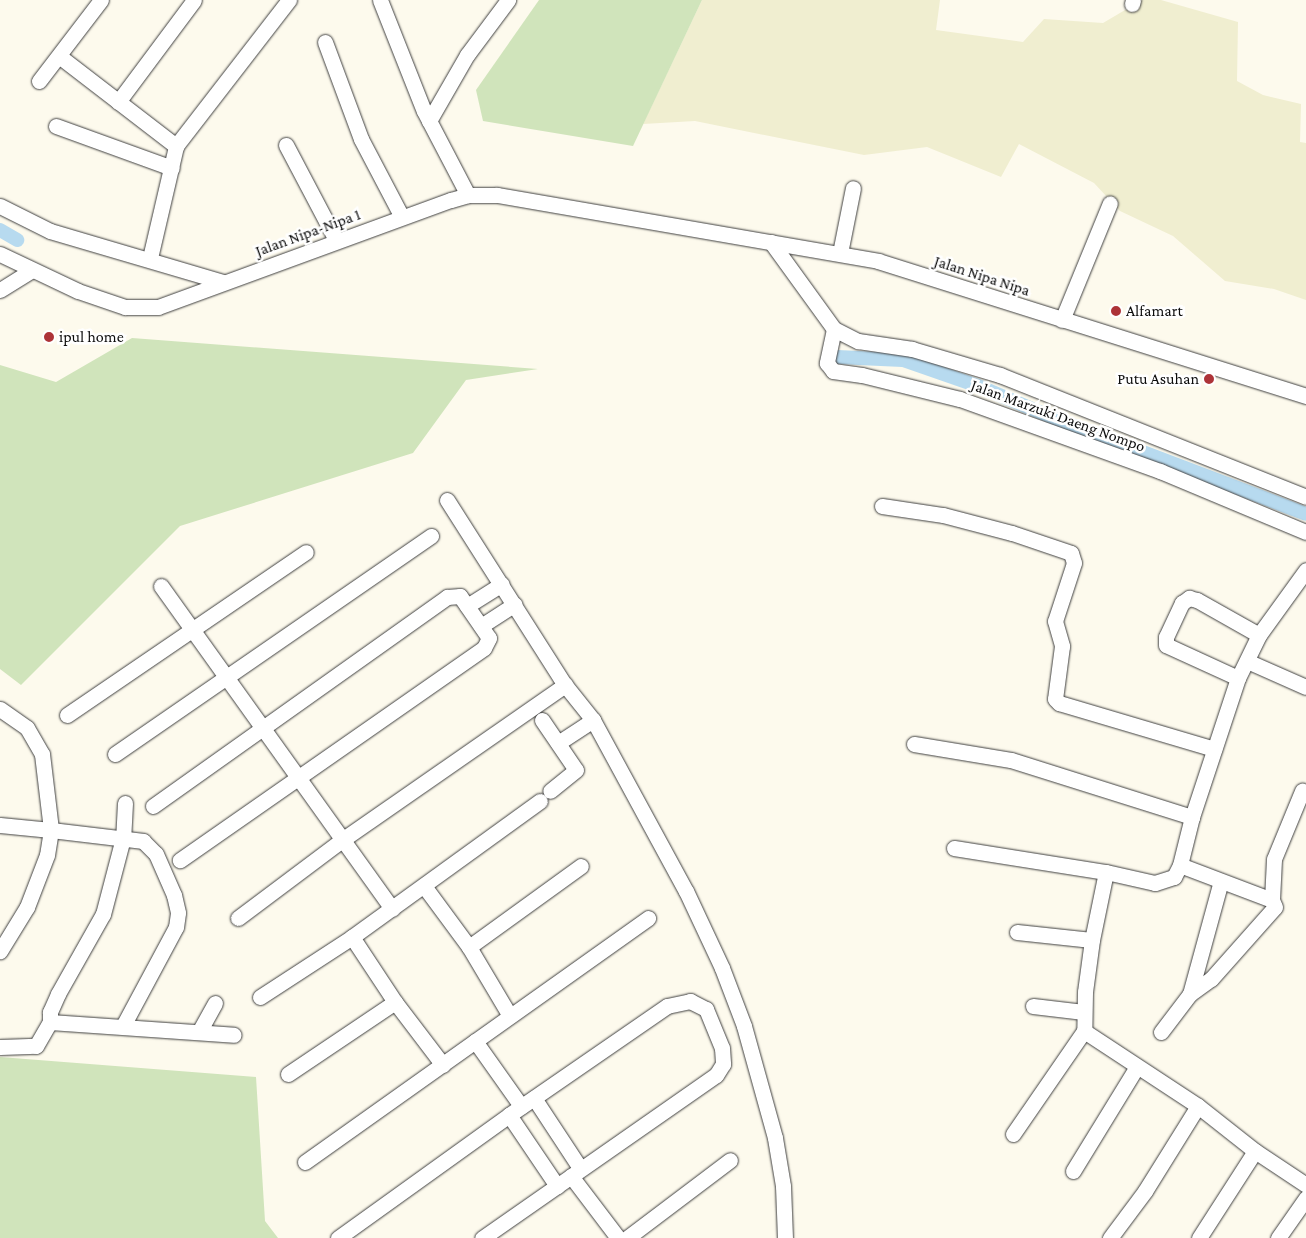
<!DOCTYPE html>
<html>
<head>
<meta charset="utf-8">
<style>
	body { margin:0 }
	#map { position:relative; width:1306px; height:1238px; overflow:hidden; background:#fdfaed; font-family:"Crimson Pro",serif }
	div>[style] { position:absolute }
	.farmland>* { inset:0; background:#f0eed0 }
	.green>* { inset:0; background:#d0e4bb }
	.canal>* { height:14px; margin:-7px; padding:0 7px; transform-origin:7px; border-radius:7px; background:#b7daef }
	.roads { filter:drop-shadow(0 0 1px #3f3f3f) drop-shadow(0 0 1px #3f3f3f) }
	.minor>* { height:15px; margin:-7.5px; padding:0 7.5px; transform-origin:7.5px; border-radius:7.5px; background:#fff }
	.dots>* { width:14px; height:14px; translate:-50% -50%; box-sizing:border-box; border:2px solid #fff; border-radius:50% }
	span { translate:-50% -50%; white-space:nowrap; text-align:center; line-height:1.15; -webkit-text-stroke:5px #fff; paint-order:stroke }
	.street-label { font-size:16px; color:#0c0c0c }
	.poi-label { font-size:16px; color:#0c0c0c }
	.left { translate:0 -50%; text-align:left }
	.right { translate:-100% -50%; text-align:right }
</style>
</head>
<body>
<div id="map">
	<div class="farmland">
		<i style="clip-path:polygon(702px 0,940px 0,936px 30px,1023px 42px,1044px 19px,1103px 23px,1142px 0,1161px 0,1238px 22px,1237px 81px,1263px 95px,1301px 104px,1300px 142px,1306px 143px,1306px 300px,1274px 289px,1225px 281px,1173px 236px,1120px 211px,1094px 183px,1019px 144px,1001px 177px,927px 147px,864px 155px,695px 121px,643px 124px)"></i>
	</div>
	<div class="green">
		<i style="clip-path:polygon(539px 0,702px 0,633px 146px,483px 121px,476px 90px)"></i>
		<i style="clip-path:polygon(132px 338px,538px 369px,466px 380px,413px 453px,180px 526px,21px 685px,0 669px,0 365px,56px 382px)"></i>
		<i style="clip-path:polygon(0 1057px,256px 1077px,265px 1221px,278px 1238px,0 1238px)"></i>
	</div>
	<div class="canal">
		<i style="left:0;top:230px;width:20px;rotate:30deg"></i>
		<i style="left:837px;top:357px;width:66px;rotate:2.6deg"></i>
		<i style="left:903px;top:360px;width:79px;rotate:19.1deg"></i>
		<i style="left:978px;top:386px;width:85px;rotate:22.9deg"></i>
		<i style="left:1056px;top:419px;width:267px;rotate:20.8deg"></i>
	</div>
	<div class="roads">
		<div class="minor">
			<i style="left:380px;top:0;width:119px;rotate:68.4deg"></i>
			<i style="left:424px;top:111px;width:95px;rotate:62.4deg"></i>
			<i style="left:1132px;top:4px;width:4px;rotate:-76deg"></i>
			<i style="left:325px;top:42px;width:103px;rotate:69.6deg"></i>
			<i style="left:361px;top:139px;width:88px;rotate:62.3deg"></i>
			<i style="left:59px;top:56px;width:148px;rotate:37.6deg"></i>
			<i style="left:39px;top:81px;width:102px;rotate:-52.6deg"></i>
			<i style="left:118px;top:102px;width:127px;rotate:-53.3deg"></i>
			<i style="left:429px;top:121px;width:76px;rotate:-60.1deg"></i>
			<i style="left:467px;top:55px;width:69px;rotate:-53.3deg"></i>
			<i style="left:56px;top:126px;width:123px;rotate:19.9deg"></i>
			<i style="left:286px;top:145px;width:107px;rotate:62.2deg"></i>
			<i style="left:0;top:206px;width:56px;rotate:26.6deg"></i>
			<i style="left:50px;top:231px;width:180px;rotate:16.4deg"></i>
			<i style="left:771px;top:242px;width:107px;rotate:54.1deg"></i>
			<i style="left:834px;top:329px;width:27px;rotate:27deg"></i>
			<i style="left:858px;top:341px;width:55px;rotate:8.4deg"></i>
			<i style="left:912px;top:349px;width:92px;rotate:16.5deg"></i>
			<i style="left:1000px;top:375px;width:329px;rotate:21.7deg"></i>
			<i style="left:840px;top:253px;width:66px;rotate:-78.7deg"></i>
			<i style="left:0;top:254px;width:86px;rotate:25.4deg"></i>
			<i style="left:78px;top:291px;width:50px;rotate:18.8deg"></i>
			<i style="left:125px;top:307px;width:33px"></i>
			<i style="left:158px;top:307px;width:312px;rotate:-20.1deg"></i>
			<i style="left:451px;top:200px;width:18px;rotate:-16deg"></i>
			<i style="left:468px;top:195px;width:29px"></i>
			<i style="left:497px;top:195px;width:387px;rotate:9.8deg"></i>
			<i style="left:878px;top:261px;width:449px;rotate:17.5deg"></i>
			<i style="left:150px;top:258px;width:115px;rotate:-76.9deg"></i>
			<i style="left:176px;top:146px;width:185px;rotate:-52.3deg"></i>
			<i style="left:0;top:290px;width:38px;rotate:-32deg"></i>
			<i style="left:1062px;top:320px;width:126px;rotate:-67.7deg"></i>
			<i style="left:834px;top:329px;width:35px;rotate:102deg"></i>
			<i style="left:827px;top:363px;width:10px;rotate:53deg"></i>
			<i style="left:833px;top:371px;width:29px;rotate:8deg"></i>
			<i style="left:862px;top:375px;width:101px;rotate:13.8deg"></i>
			<i style="left:960px;top:399px;width:213px;rotate:19.8deg"></i>
			<i style="left:1160px;top:471px;width:158px;rotate:22.7deg"></i>
			<i style="left:447px;top:500px;width:219px;rotate:57.5deg"></i>
			<i style="left:565px;top:685px;width:45px;rotate:51.3deg"></i>
			<i style="left:593px;top:720px;width:195px;rotate:61.5deg"></i>
			<i style="left:686px;top:891px;width:85px;rotate:64.9deg"></i>
			<i style="left:722px;top:968px;width:62px;rotate:69.2deg"></i>
			<i style="left:744px;top:1026px;width:116px;rotate:74.5deg"></i>
			<i style="left:775px;top:1138px;width:49px;rotate:80.5deg"></i>
			<i style="left:783px;top:1186px;width:52px;rotate:87.8deg"></i>
			<i style="left:882px;top:506px;width:62px;rotate:8.4deg"></i>
			<i style="left:943px;top:515px;width:71px;rotate:14.6deg"></i>
			<i style="left:1012px;top:533px;width:62px;rotate:18.7deg"></i>
			<i style="left:1071px;top:553px;width:10px;rotate:73deg"></i>
			<i style="left:1074px;top:563px;width:61px;rotate:108.1deg"></i>
			<i style="left:1055px;top:621px;width:26px;rotate:74deg"></i>
			<i style="left:1062px;top:646px;width:53px;rotate:97.5deg"></i>
			<i style="left:1055px;top:699px;width:6px;rotate:45deg"></i>
			<i style="left:1059px;top:703px;width:162px;rotate:16.5deg"></i>
			<i style="left:161px;top:586px;width:397px;rotate:54.4deg"></i>
			<i style="left:467px;top:606px;width:41px;rotate:-32.2deg"></i>
			<i style="left:481px;top:626px;width:40px;rotate:-32.9deg"></i>
			<i style="left:1247px;top:661px;width:64px;rotate:23.8deg"></i>
			<i style="left:1238px;top:678px;width:79px;rotate:-155.4deg"></i>
			<i style="left:1166px;top:645px;width:8px;rotate:-90deg"></i>
			<i style="left:1166px;top:637px;width:38px;rotate:-65deg"></i>
			<i style="left:1182px;top:603px;width:9px;rotate:-36deg"></i>
			<i style="left:1189px;top:598px;width:8px;rotate:14deg"></i>
			<i style="left:1197px;top:600px;width:71px;rotate:29.4deg"></i>
			<i style="left:0;top:709px;width:33px;rotate:35deg"></i>
			<i style="left:27px;top:728px;width:30px;rotate:60deg"></i>
			<i style="left:42px;top:754px;width:77px;rotate:83.2deg"></i>
			<i style="left:51px;top:830px;width:93px;rotate:6.8deg"></i>
			<i style="left:143px;top:841px;width:18px;rotate:45deg"></i>
			<i style="left:156px;top:854px;width:45px;rotate:66.3deg"></i>
			<i style="left:174px;top:895px;width:18px;rotate:77deg"></i>
			<i style="left:178px;top:913px;width:14px;rotate:98deg"></i>
			<i style="left:176px;top:927px;width:112px;rotate:118.2deg"></i>
			<i style="left:67px;top:715px;width:289px;rotate:-34.3deg"></i>
			<i style="left:542px;top:720px;width:60px;rotate:55.8deg"></i>
			<i style="left:576px;top:770px;width:33px;rotate:141deg"></i>
			<i style="left:558px;top:743px;width:42px;rotate:-33.3deg"></i>
			<i style="left:914px;top:744px;width:98px;rotate:9.4deg"></i>
			<i style="left:1011px;top:760px;width:190px;rotate:17.5deg"></i>
			<i style="left:115px;top:754px;width:384px;rotate:-34.6deg"></i>
			<i style="left:125px;top:803px;width:35px;rotate:93deg"></i>
			<i style="left:123px;top:838px;width:79px;rotate:104.7deg"></i>
			<i style="left:103px;top:914px;width:92px;rotate:119.4deg"></i>
			<i style="left:58px;top:994px;width:20px;rotate:114deg"></i>
			<i style="left:50px;top:1012px;width:10px;rotate:90deg"></i>
			<i style="left:50px;top:1022px;width:184px;rotate:4deg"></i>
			<i style="left:153px;top:806px;width:361px;rotate:-35.4deg"></i>
			<i style="left:447px;top:597px;width:13px;rotate:-4deg"></i>
			<i style="left:460px;top:596px;width:51px;rotate:55.4deg"></i>
			<i style="left:489px;top:638px;width:11px;rotate:117deg"></i>
			<i style="left:484px;top:648px;width:371px;rotate:145.1deg"></i>
			<i style="left:0;top:825px;width:51px;rotate:5.6deg"></i>
			<i style="left:51px;top:830px;width:25px;rotate:99deg"></i>
			<i style="left:47px;top:855px;width:56px;rotate:111deg"></i>
			<i style="left:27px;top:907px;width:52px;rotate:121.5deg"></i>
			<i style="left:954px;top:848px;width:154px;rotate:9deg"></i>
			<i style="left:424px;top:886px;width:76px;rotate:53.6deg"></i>
			<i style="left:469px;top:947px;width:80px;rotate:59.3deg"></i>
			<i style="left:1272px;top:900px;width:41px;rotate:-87.2deg"></i>
			<i style="left:1274px;top:859px;width:74px;rotate:-67.6deg"></i>
			<i style="left:238px;top:918px;width:130px;rotate:-36.9deg"></i>
			<i style="left:342px;top:840px;width:272px;rotate:-34.8deg"></i>
			<i style="left:1017px;top:932px;width:75px;rotate:6.1deg"></i>
			<i style="left:1092px;top:940px;width:69px;rotate:-78.4deg"></i>
			<i style="left:1106px;top:872px;width:50px;rotate:12.7deg"></i>
			<i style="left:1155px;top:883px;width:20px;rotate:-18deg"></i>
			<i style="left:1174px;top:877px;width:13px;rotate:-63deg"></i>
			<i style="left:1180px;top:865px;width:49px;rotate:-76deg"></i>
			<i style="left:1192px;top:817px;width:146px;rotate:-71.7deg"></i>
			<i style="left:1238px;top:678px;width:48px;rotate:-64deg"></i>
			<i style="left:1259px;top:635px;width:80px;rotate:-54.1deg"></i>
			<i style="left:352px;top:937px;width:78px;rotate:56.5deg"></i>
			<i style="left:395px;top:1002px;width:79px;rotate:52.7deg"></i>
			<i style="left:1092px;top:940px;width:52px;rotate:97.7deg"></i>
			<i style="left:1085px;top:992px;width:39px;rotate:91deg"></i>
			<i style="left:1084px;top:1031px;width:136px;rotate:33.3deg"></i>
			<i style="left:1198px;top:1106px;width:73px;rotate:38.3deg"></i>
			<i style="left:469px;top:947px;width:138px;rotate:-35.9deg"></i>
			<i style="left:1190px;top:994px;width:117px;rotate:-74.7deg"></i>
			<i style="left:260px;top:997px;width:110px;rotate:-33.1deg"></i>
			<i style="left:352px;top:937px;width:232px;rotate:-35.9deg"></i>
			<i style="left:1033px;top:1006px;width:51px;rotate:6.7deg"></i>
			<i style="left:199px;top:1032px;width:33px;rotate:-61deg"></i>
			<i style="left:1161px;top:1032px;width:48px;rotate:-52.7deg"></i>
			<i style="left:1190px;top:994px;width:26px;rotate:-36deg"></i>
			<i style="left:1211px;top:979px;width:96px;rotate:-48.4deg"></i>
			<i style="left:1275px;top:907px;width:8px;rotate:-113deg"></i>
			<i style="left:1272px;top:900px;width:98px;rotate:-159.2deg"></i>
			<i style="left:475px;top:1041px;width:80px;rotate:54.7deg"></i>
			<i style="left:0;top:1047px;width:36px;rotate:-2deg"></i>
			<i style="left:36px;top:1046px;width:28px;rotate:-60deg"></i>
			<i style="left:288px;top:1074px;width:129px;rotate:-33.9deg"></i>
			<i style="left:534px;top:1098px;width:84px;rotate:56.7deg"></i>
			<i style="left:509px;top:1115px;width:86px;rotate:55.9deg"></i>
			<i style="left:1013px;top:1134px;width:125px;rotate:-55.4deg"></i>
			<i style="left:305px;top:1162px;width:421px;rotate:-35.4deg"></i>
			<i style="left:1073px;top:1171px;width:121px;rotate:-58.5deg"></i>
			<i style="left:571px;top:1176px;width:78px;rotate:52.8deg"></i>
			<i style="left:338px;top:1238px;width:211px;rotate:-35.7deg"></i>
			<i style="left:509px;top:1115px;width:192px;rotate:-34.6deg"></i>
			<i style="left:667px;top:1006px;width:24px;rotate:-12deg"></i>
			<i style="left:690px;top:1001px;width:18px;rotate:27deg"></i>
			<i style="left:706px;top:1009px;width:42px;rotate:67.7deg"></i>
			<i style="left:722px;top:1048px;width:16px;rotate:86deg"></i>
			<i style="left:723px;top:1064px;width:13px;rotate:122deg"></i>
			<i style="left:716px;top:1075px;width:285px;rotate:145.1deg"></i>
			<i style="left:627px;top:1238px;width:129px;rotate:-37.1deg"></i>
			<i style="left:1110px;top:1238px;width:59px;rotate:-53.3deg"></i>
			<i style="left:1145px;top:1191px;width:100px;rotate:-58.1deg"></i>
			<i style="left:1199px;top:1238px;width:103px;rotate:-57.2deg"></i>
			<i style="left:1255px;top:1151px;width:61px;rotate:33.7deg"></i>
			<i style="left:1278px;top:1238px;width:49px;rotate:-55deg"></i>
		</div>
	</div>
	<div class="dots">
		<i style="left:1116px;top:311px;background:#ad3338"></i>
		<i style="left:49px;top:337px;background:#ad3338"></i>
		<i style="left:1209px;top:379px;background:#ad3338"></i>
	</div>
	<div class="street-label">
		<span style="left:308px;top:233px;rotate:-20deg">Jalan Nipa-Nipa 1</span>
		<span style="left:982px;top:276px;rotate:18deg">Jalan Nipa Nipa</span>
		<span style="left:1058px;top:416px;rotate:20deg">Jalan Marzuki Daeng Nompo</span>
	</div>
	<div class="poi-label">
		<span class="left" style="left:1126px;top:311px">Alfamart</span>
		<span class="left" style="left:59px;top:337px">ipul home</span>
		<span class="right" style="left:1199px;top:379px">Putu Asuhan</span>
	</div>
</div>
</body>
</html>
